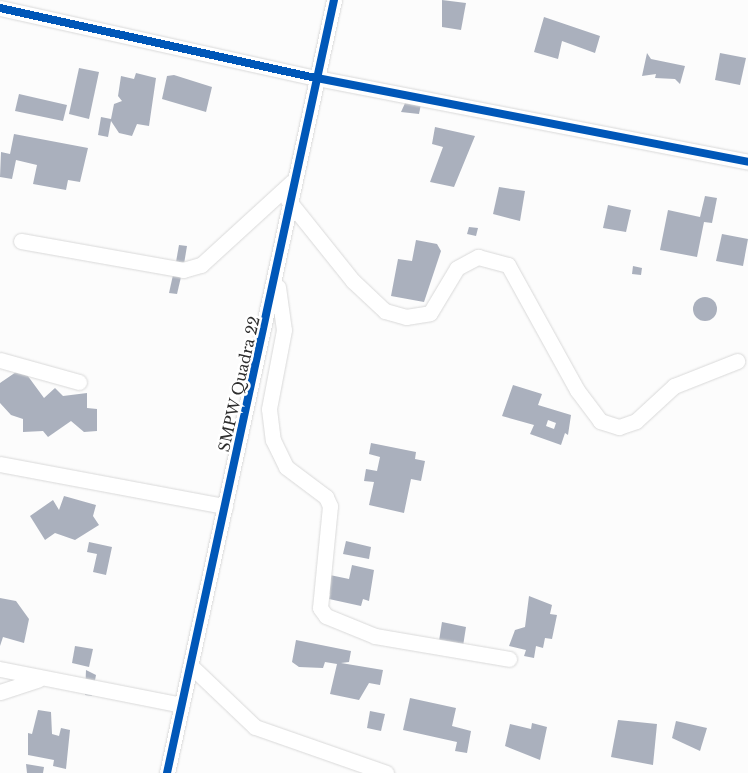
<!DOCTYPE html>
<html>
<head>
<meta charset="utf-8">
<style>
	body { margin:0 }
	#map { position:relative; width:748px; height:773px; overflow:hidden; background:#fcfcfc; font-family:"Libre Baskerville",serif }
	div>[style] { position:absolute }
	.building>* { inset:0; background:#aab0bd }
	.round { border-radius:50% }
	.roads { filter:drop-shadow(0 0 1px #d9d9d9) drop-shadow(0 0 1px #d9d9d9) }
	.minor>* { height:15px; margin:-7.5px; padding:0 7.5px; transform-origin:7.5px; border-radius:7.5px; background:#fff }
	.cycleway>* { height:8px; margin:-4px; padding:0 4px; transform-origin:4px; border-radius:4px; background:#0057b8 }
	span { translate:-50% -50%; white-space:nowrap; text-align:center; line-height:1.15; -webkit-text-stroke:5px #fff; paint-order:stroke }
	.street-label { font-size:15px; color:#2e2e2e }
</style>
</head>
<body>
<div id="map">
	<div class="building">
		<i style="clip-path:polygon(442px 0,466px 3px,461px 30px,442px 27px)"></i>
		<i style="clip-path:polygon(544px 17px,600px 36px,595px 53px,562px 41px,558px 59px,534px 52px)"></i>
		<i style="clip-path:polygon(647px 53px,651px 59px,685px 66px,680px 84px,675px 79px,655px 78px,656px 74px,642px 76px)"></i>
		<i style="clip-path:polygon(720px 53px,746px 58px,740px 85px,715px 80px)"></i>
		<i style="clip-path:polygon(79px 68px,99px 72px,89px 119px,69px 114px)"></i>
		<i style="clip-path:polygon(136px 73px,156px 78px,149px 126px,137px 124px,132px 136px,119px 133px,111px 121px,108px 137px,98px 135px,101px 117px,111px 119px,114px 104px,122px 101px,118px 96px,121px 76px,134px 79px)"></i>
		<i style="clip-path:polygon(174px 75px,212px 87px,206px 112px,162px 99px,167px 76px)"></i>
		<i style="clip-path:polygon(19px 94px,67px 105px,63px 121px,15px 111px)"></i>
		<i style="clip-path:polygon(406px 101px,421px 104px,419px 114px,401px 112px)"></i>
		<i style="clip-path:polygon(435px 127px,475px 136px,454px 187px,430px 182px,443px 147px,432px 144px)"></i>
		<i style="clip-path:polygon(14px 134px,88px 148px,80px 182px,68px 180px,66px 190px,33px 184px,37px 165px,16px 160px,12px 179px,0 177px,1px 152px,10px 154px)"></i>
		<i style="clip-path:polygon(499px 187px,525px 191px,520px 221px,493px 214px)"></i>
		<i style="clip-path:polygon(705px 196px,717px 198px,712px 223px,704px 222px,697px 257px,660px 250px,668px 210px,700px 217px)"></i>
		<i style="clip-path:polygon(608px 205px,631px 210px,626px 232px,603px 228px)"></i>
		<i style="clip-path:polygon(469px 227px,478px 228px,476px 236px,467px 234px)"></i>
		<i style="clip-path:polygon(722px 234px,748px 239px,743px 266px,716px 261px)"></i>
		<i style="clip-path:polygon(416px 240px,437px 244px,441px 251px,424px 302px,391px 296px,398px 259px,412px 261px)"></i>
		<i style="clip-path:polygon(179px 245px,187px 246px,184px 264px,176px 262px)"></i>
		<i style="clip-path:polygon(633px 266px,642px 268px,641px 275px,632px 274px)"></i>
		<i style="clip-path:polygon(173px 275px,181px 277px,177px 294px,169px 293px)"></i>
		<i class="round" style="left:693px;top:297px;width:24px;height:24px"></i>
		<i style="clip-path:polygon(22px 368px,44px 398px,55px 388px,63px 396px,87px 393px,87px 408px,97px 409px,97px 431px,84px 432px,71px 421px,48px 437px,43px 431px,23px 432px,23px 419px,11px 415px,0 403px,0 383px)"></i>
		<i style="clip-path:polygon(evenodd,513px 385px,542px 394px,538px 405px,571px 415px,568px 435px,565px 433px,561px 445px,530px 434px,534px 425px,502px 416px,513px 385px,548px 420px,556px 423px,554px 429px,546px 426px,548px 420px)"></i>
		<i style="clip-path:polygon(371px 443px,416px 452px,415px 459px,425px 461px,421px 481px,411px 479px,404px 513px,369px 505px,374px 482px,364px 481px,366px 469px,377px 471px,380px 457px,369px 454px)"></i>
		<i style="clip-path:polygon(64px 496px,96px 505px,93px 516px,99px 525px,75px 540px,55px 533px,45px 540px,30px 516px,53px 500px,59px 510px)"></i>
		<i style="clip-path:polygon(346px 541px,371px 547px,369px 559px,343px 554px)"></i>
		<i style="clip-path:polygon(89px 542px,112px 547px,106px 575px,93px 572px,97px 554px,87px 552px)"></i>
		<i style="clip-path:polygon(352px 565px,374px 570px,369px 601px,363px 599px,361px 606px,329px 599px,330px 594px,321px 592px,325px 574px,349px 579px)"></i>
		<i style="clip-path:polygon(529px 596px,552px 605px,550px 614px,557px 615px,552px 639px,545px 638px,543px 648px,536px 646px,534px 658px,524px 656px,526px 650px,509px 646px,515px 630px,525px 627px)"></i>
		<i style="clip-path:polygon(0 598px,16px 601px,29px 619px,24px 643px,3px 637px,0 646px)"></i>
		<i style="clip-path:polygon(442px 622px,466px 627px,463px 646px,439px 641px)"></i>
		<i style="clip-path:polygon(296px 640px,351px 651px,349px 662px,341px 663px,383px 670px,380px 685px,369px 683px,359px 700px,330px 694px,337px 664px,325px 662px,323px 668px,299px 667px,292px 662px)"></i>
		<i style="clip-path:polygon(75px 646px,93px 649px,89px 667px,72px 663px)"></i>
		<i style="clip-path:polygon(86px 670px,96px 675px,92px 696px,85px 695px)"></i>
		<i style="clip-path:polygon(410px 698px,456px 708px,452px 726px,471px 731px,467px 753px,455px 751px,457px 742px,403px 730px)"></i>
		<i style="clip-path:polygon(38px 710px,51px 712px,52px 734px,59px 736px,61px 728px,70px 730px,66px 769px,53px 766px,54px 760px,28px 755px,28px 733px,32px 734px)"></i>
		<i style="clip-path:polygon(370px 711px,385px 714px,381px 731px,367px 728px)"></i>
		<i style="clip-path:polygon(618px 720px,657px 724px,653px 765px,611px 757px)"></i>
		<i style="clip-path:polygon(676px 721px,707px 728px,700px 751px,672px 738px)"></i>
		<i style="clip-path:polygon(532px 723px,547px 727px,540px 760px,505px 746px,510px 724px,531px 729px)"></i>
		<i style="clip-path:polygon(26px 764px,44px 767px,43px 773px,27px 773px)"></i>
	</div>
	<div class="roads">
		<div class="minor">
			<i style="left:0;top:8px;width:325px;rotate:12.5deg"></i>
			<i style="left:317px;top:78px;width:439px;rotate:11deg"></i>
			<i style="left:288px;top:200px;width:104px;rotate:51.3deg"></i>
			<i style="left:353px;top:281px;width:44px;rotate:43.2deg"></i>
			<i style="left:385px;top:311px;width:22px;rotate:16deg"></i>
			<i style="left:406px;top:317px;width:24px;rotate:-9deg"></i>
			<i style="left:430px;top:313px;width:52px;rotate:-59deg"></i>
			<i style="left:457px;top:268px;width:24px;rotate:-28deg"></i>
			<i style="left:478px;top:257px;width:31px;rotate:15deg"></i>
			<i style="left:508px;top:265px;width:143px;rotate:61.1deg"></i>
			<i style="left:577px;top:390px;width:39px;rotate:53deg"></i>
			<i style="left:600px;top:421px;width:20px;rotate:18deg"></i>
			<i style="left:619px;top:427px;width:18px;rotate:-19deg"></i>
			<i style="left:636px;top:421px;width:52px;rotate:-42.6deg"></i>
			<i style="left:674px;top:386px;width:68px;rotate:-21.6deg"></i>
			<i style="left:21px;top:241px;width:165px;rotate:10.1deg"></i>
			<i style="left:183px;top:270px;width:19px;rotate:-16deg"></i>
			<i style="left:201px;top:265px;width:123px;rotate:-42.4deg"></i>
			<i style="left:278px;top:287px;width:43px;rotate:82.1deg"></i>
			<i style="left:284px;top:330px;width:80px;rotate:100.8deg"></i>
			<i style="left:269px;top:409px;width:31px;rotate:83deg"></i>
			<i style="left:273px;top:440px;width:30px;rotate:64deg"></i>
			<i style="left:286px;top:467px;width:50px;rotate:36.9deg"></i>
			<i style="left:326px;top:497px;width:10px;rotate:66deg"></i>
			<i style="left:330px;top:506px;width:102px;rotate:95.6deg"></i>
			<i style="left:320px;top:608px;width:10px;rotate:53deg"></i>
			<i style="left:326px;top:616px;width:53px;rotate:22.2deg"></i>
			<i style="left:375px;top:636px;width:136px;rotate:9.7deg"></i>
			<i style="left:0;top:360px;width:82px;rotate:15.6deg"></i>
			<i style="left:0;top:464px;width:229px;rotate:10.6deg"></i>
			<i style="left:192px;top:667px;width:87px;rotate:43.6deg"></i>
			<i style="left:255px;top:727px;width:139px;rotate:19.3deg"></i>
			<i style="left:0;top:669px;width:185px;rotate:11.2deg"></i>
			<i style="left:0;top:692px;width:40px;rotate:-18deg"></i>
			<i style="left:167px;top:773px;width:791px;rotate:-77.81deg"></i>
		</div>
	</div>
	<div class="cycleway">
		<i style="left:0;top:8px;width:325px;rotate:12.5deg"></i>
		<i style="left:317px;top:78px;width:439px;rotate:11deg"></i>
		<i style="left:167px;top:773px;width:791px;rotate:-77.81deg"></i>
	</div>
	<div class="street-label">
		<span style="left:239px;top:384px;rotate:-77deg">SMPW Quadra 22</span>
	</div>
</div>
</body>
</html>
